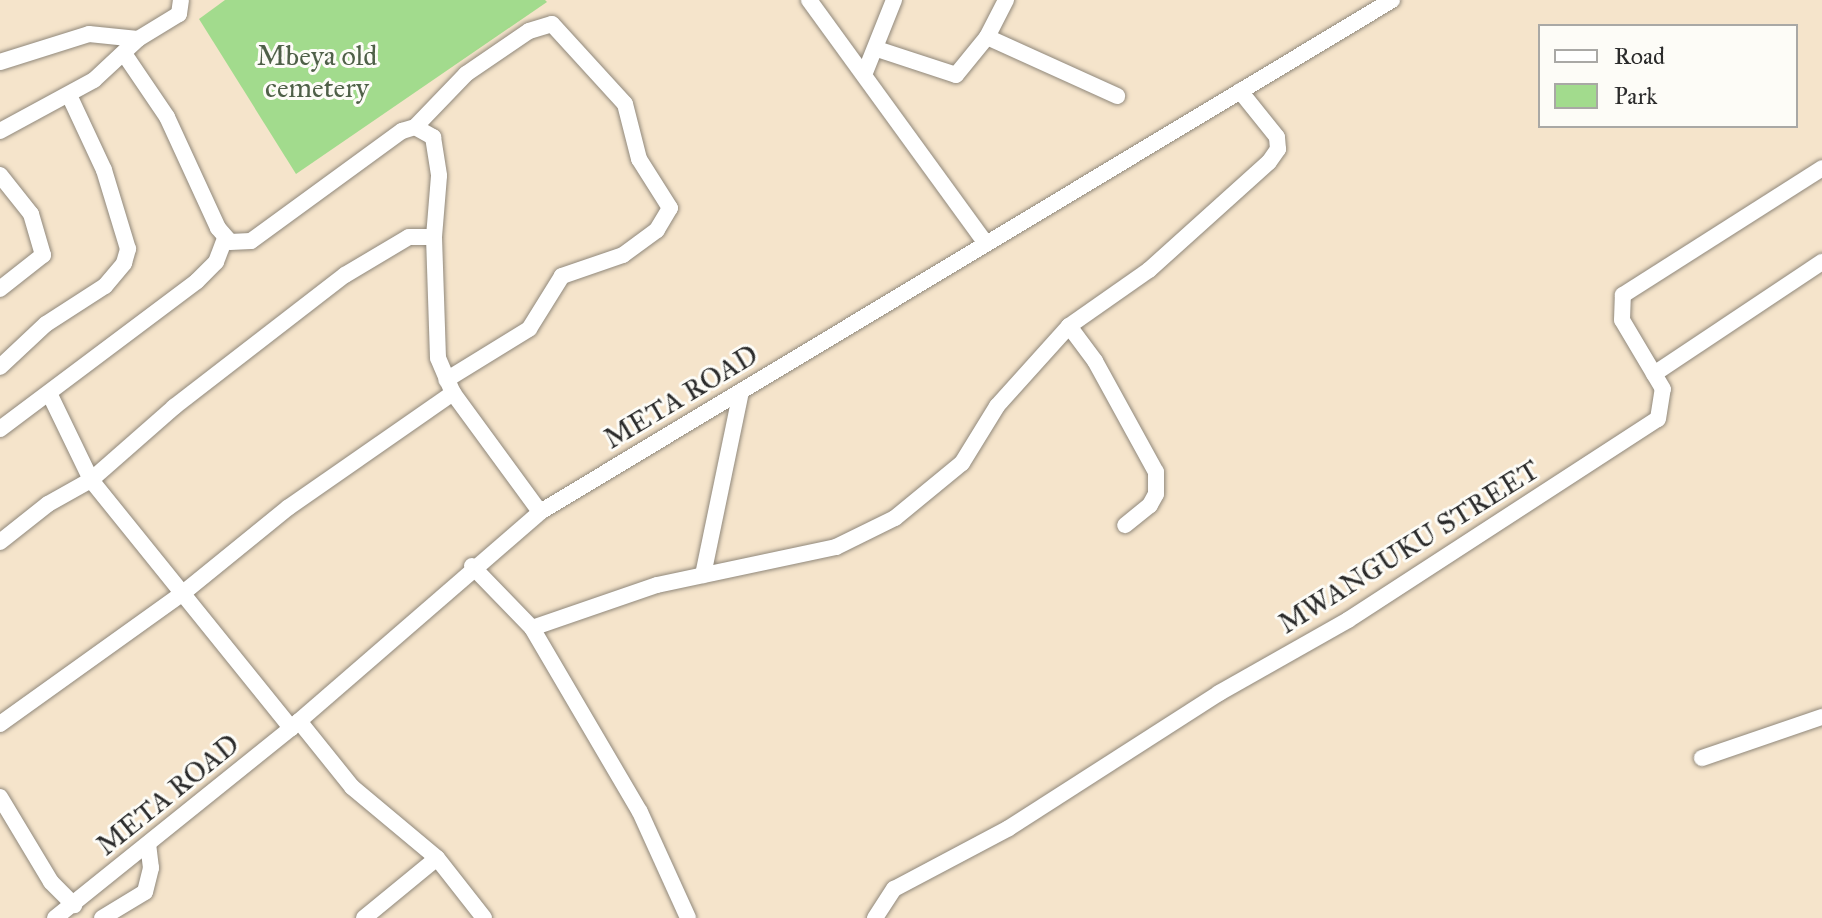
<!DOCTYPE html>
<html>
<head>
<meta charset="utf-8">
<style>
	body { margin:0 }
	#map { position:relative; width:1822px; height:918px; overflow:hidden; background:#f5e4cb; font-family:"IM FELL Great Primer",serif }
	div>[style] { position:absolute }
	.green>* { inset:0; background:#a2db8d }
	.roads { filter:drop-shadow(0 0 2px #90887b) drop-shadow(0 0 2px #90887b) }
	.minor>* { height:16px; margin:-8px; padding:0 8px; transform-origin:8px; border-radius:8px; background:#fff }
	span { translate:-50% -50%; white-space:nowrap; text-align:center; line-height:1.15; -webkit-text-stroke:6px #fdfcf7; paint-order:stroke }
	.park-label { font-size:28px; color:#4f6048 }
	.street-label { font-size:28px; color:#2b2b2b }
	.legend { position:absolute; left:1538px; top:24px; width:260px; height:104px; box-sizing:border-box; background:#fdfcf7; border:2px solid #a9a8a5; margin:0; padding:10px 14px; list-style:none; font-size:24px; color:#2b2b2b }
	.legend li { display:flex; align-items:center; gap:16px; height:40px }
	.legend b { width:40px; border:2px solid #a9a8a5 }
</style>
</head>
<body>
<div id="map">
	<div class="green">
		<i style="clip-path:polygon(225px 0,545px 0,547px 2px,296px 174px,199px 19px)"></i>
	</div>
	<div class="roads">
		<div class="minor">
			<i style="left:809px;top:0;width:301px;rotate:54deg"></i>
			<i style="left:987px;top:37px;width:143px;rotate:24.4deg"></i>
			<i style="left:877px;top:49px;width:83px;rotate:18.2deg"></i>
			<i style="left:956px;top:75px;width:49px;rotate:-50.8deg"></i>
			<i style="left:987px;top:37px;width:42px;rotate:-62.8deg"></i>
			<i style="left:125px;top:55px;width:75px;rotate:55.9deg"></i>
			<i style="left:167px;top:117px;width:122px;rotate:65.3deg"></i>
			<i style="left:218px;top:228px;width:18px;rotate:49deg"></i>
			<i style="left:230px;top:242px;width:21px;rotate:-3deg"></i>
			<i style="left:251px;top:241px;width:187px;rotate:-36.1deg"></i>
			<i style="left:402px;top:131px;width:14px;rotate:-17deg"></i>
			<i style="left:415px;top:127px;width:21px;rotate:29deg"></i>
			<i style="left:433px;top:137px;width:39px;rotate:81deg"></i>
			<i style="left:439px;top:176px;width:61px;rotate:94.7deg"></i>
			<i style="left:434px;top:237px;width:121px;rotate:88.1deg"></i>
			<i style="left:438px;top:358px;width:38px;rotate:67deg"></i>
			<i style="left:453px;top:393px;width:147px;rotate:53.8deg"></i>
			<i style="left:0;top:62px;width:93px;rotate:-17.5deg"></i>
			<i style="left:89px;top:34px;width:49px;rotate:5.8deg"></i>
			<i style="left:864px;top:75px;width:81px;rotate:-68.2deg"></i>
			<i style="left:415px;top:127px;width:74px;rotate:-46.1deg"></i>
			<i style="left:466px;top:74px;width:76px;rotate:-34.3deg"></i>
			<i style="left:529px;top:31px;width:24px;rotate:-17deg"></i>
			<i style="left:552px;top:24px;width:108px;rotate:47.6deg"></i>
			<i style="left:625px;top:104px;width:57px;rotate:75.7deg"></i>
			<i style="left:639px;top:159px;width:58px;rotate:57.7deg"></i>
			<i style="left:670px;top:208px;width:26px;rotate:121deg"></i>
			<i style="left:657px;top:230px;width:42px;rotate:143.7deg"></i>
			<i style="left:623px;top:255px;width:65px;rotate:161deg"></i>
			<i style="left:562px;top:276px;width:62px;rotate:121.9deg"></i>
			<i style="left:529px;top:329px;width:97px;rotate:148.4deg"></i>
			<i style="left:0;top:131px;width:107px;rotate:-28.5deg"></i>
			<i style="left:94px;top:80px;width:60px;rotate:-43deg"></i>
			<i style="left:138px;top:39px;width:48px;rotate:-31.4deg"></i>
			<i style="left:179px;top:14px;width:14px;rotate:-82deg"></i>
			<i style="left:0;top:175px;width:50px;rotate:51.5deg"></i>
			<i style="left:31px;top:214px;width:43px;rotate:73.7deg"></i>
			<i style="left:43px;top:255px;width:55px;rotate:141.7deg"></i>
			<i style="left:1069px;top:326px;width:44px;rotate:53.4deg"></i>
			<i style="left:1095px;top:361px;width:127px;rotate:61.2deg"></i>
			<i style="left:1156px;top:472px;width:22px;rotate:90deg"></i>
			<i style="left:1156px;top:494px;width:13px;rotate:119deg"></i>
			<i style="left:1150px;top:505px;width:32px;rotate:141deg"></i>
			<i style="left:0;top:367px;width:63px;rotate:-43.1deg"></i>
			<i style="left:46px;top:324px;width:70px;rotate:-32.8deg"></i>
			<i style="left:105px;top:286px;width:30px;rotate:-50deg"></i>
			<i style="left:124px;top:263px;width:15px;rotate:-74deg"></i>
			<i style="left:128px;top:249px;width:83px;rotate:-106.9deg"></i>
			<i style="left:104px;top:170px;width:83px;rotate:-115deg"></i>
			<i style="left:1654px;top:374px;width:202px;rotate:-33.7deg"></i>
			<i style="left:50px;top:395px;width:94px;rotate:64.2deg"></i>
			<i style="left:91px;top:480px;width:319px;rotate:51.1deg"></i>
			<i style="left:0;top:429px;width:246px;rotate:-36.9deg"></i>
			<i style="left:197px;top:281px;width:27px;rotate:-45deg"></i>
			<i style="left:216px;top:262px;width:26px;rotate:-69deg"></i>
			<i style="left:0;top:542px;width:61px;rotate:-38.4deg"></i>
			<i style="left:48px;top:504px;width:49px;rotate:-29.2deg"></i>
			<i style="left:91px;top:480px;width:111px;rotate:-41.3deg"></i>
			<i style="left:174px;top:407px;width:216px;rotate:-37.7deg"></i>
			<i style="left:345px;top:275px;width:74px;rotate:-30.7deg"></i>
			<i style="left:409px;top:237px;width:25px"></i>
			<i style="left:472px;top:566px;width:86px;rotate:45.9deg"></i>
			<i style="left:532px;top:628px;width:213px;rotate:59.6deg"></i>
			<i style="left:640px;top:812px;width:116px;rotate:65.6deg"></i>
			<i style="left:703px;top:575px;width:187px;rotate:-78.3deg"></i>
			<i style="left:532px;top:628px;width:132px;rotate:-19deg"></i>
			<i style="left:657px;top:585px;width:183px;rotate:-12deg"></i>
			<i style="left:836px;top:547px;width:66px;rotate:-26.2deg"></i>
			<i style="left:895px;top:518px;width:87px;rotate:-39.4deg"></i>
			<i style="left:962px;top:463px;width:67px;rotate:-58.4deg"></i>
			<i style="left:997px;top:406px;width:108px;rotate:-48deg"></i>
			<i style="left:1069px;top:326px;width:98px;rotate:-35deg"></i>
			<i style="left:1149px;top:270px;width:161px;rotate:-42deg"></i>
			<i style="left:1269px;top:162px;width:16px;rotate:-55deg"></i>
			<i style="left:1278px;top:149px;width:12px;rotate:-95deg"></i>
			<i style="left:1277px;top:137px;width:59px;rotate:-128.8deg"></i>
			<i style="left:299px;top:721px;width:85px;rotate:51.2deg"></i>
			<i style="left:352px;top:787px;width:111px;rotate:39.9deg"></i>
			<i style="left:437px;top:858px;width:76px;rotate:51.9deg"></i>
			<i style="left:0;top:724px;width:225px;rotate:-35.6deg"></i>
			<i style="left:183px;top:593px;width:136px;rotate:-39.1deg"></i>
			<i style="left:289px;top:507px;width:200px;rotate:-34.8deg"></i>
			<i style="left:1702px;top:758px;width:127px;rotate:-18.9deg"></i>
			<i style="left:0;top:797px;width:99px;rotate:59deg"></i>
			<i style="left:51px;top:882px;width:33px;rotate:45deg"></i>
			<i style="left:55px;top:918px;width:303px;rotate:-38.8deg"></i>
			<i style="left:291px;top:728px;width:330px;rotate:-40.9deg"></i>
			<i style="left:540px;top:512px;width:994px;rotate:-31deg"></i>
			<i style="left:102px;top:918px;width:50px;rotate:-31.2deg"></i>
			<i style="left:145px;top:892px;width:25px;rotate:-76deg"></i>
			<i style="left:151px;top:868px;width:23px;rotate:-97deg"></i>
			<i style="left:364px;top:918px;width:94px;rotate:-39.4deg"></i>
			<i style="left:875px;top:918px;width:35px;rotate:-57deg"></i>
			<i style="left:894px;top:889px;width:130px;rotate:-27.9deg"></i>
			<i style="left:1009px;top:828px;width:250px;rotate:-32.7deg"></i>
			<i style="left:1219px;top:693px;width:148px;rotate:-29.5deg"></i>
			<i style="left:1348px;top:620px;width:369px;rotate:-33deg"></i>
			<i style="left:1658px;top:419px;width:30px;rotate:-81deg"></i>
			<i style="left:1663px;top:389px;width:80px;rotate:-120.7deg"></i>
			<i style="left:1622px;top:320px;width:25px;rotate:-88deg"></i>
			<i style="left:1623px;top:295px;width:236px;rotate:-32.5deg"></i>
		</div>
	</div>
	<div class="park-label">
		<span style="left:317px;top:72px">Mbeya old<br>cemetery</span>
	</div>
	<div class="street-label">
		<span style="left:681px;top:397px;rotate:-31deg">META ROAD</span>
		<span style="left:1409px;top:547px;rotate:-32deg">MWANGUKU STREET</span>
		<span style="left:168px;top:795px;rotate:-39deg">META ROAD</span>
	</div>
	<ul class="legend">
	<li><b style="height:10px;background:#fff"></b>Road</li>
	<li><b style="height:22px;background:#a2db8d"></b>Park</li>
	</ul>
</div>
</body>
</html>
